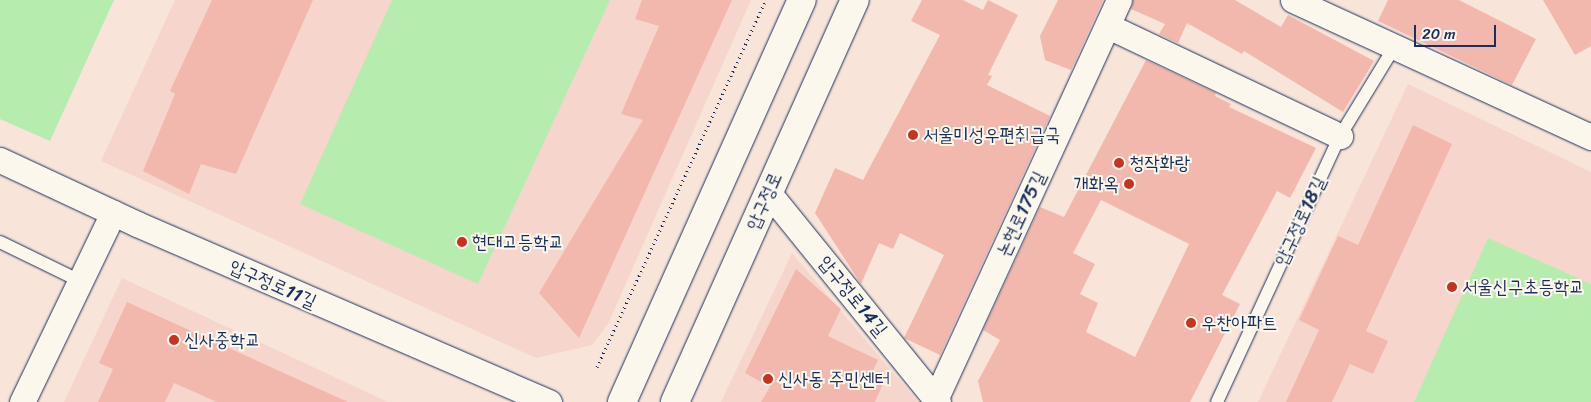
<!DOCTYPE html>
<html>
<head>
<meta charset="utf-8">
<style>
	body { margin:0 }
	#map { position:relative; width:1591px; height:402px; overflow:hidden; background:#f8e4d9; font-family:Sriracha,"Poor Story",sans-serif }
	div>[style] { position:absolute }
	.built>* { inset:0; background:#f6d6cc }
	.green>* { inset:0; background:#b6ecae }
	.building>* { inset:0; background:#f2b7ad }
	.path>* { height:3px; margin-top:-1.5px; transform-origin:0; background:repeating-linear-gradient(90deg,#1b2f5e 0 1px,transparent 0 5px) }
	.roads { filter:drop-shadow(0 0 1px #1b2f5e) drop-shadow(0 0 1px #1b2f5e) }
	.service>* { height:12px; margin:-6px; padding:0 6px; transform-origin:6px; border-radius:6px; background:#fbf7ec }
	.minor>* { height:25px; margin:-12.5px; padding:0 12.5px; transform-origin:12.5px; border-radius:12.5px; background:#fbf7ec }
	.secondary>* { height:28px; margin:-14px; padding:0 14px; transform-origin:14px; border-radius:14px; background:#fbf7ec }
	.dots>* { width:14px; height:14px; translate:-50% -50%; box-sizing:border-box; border:2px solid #fbf7ec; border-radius:50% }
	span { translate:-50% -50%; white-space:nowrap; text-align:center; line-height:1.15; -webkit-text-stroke:4px #fbf7ec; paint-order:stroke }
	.poi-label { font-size:19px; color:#1b2f5e }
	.left { translate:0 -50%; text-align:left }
	.right { translate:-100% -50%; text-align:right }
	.street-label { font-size:19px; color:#1b2f5e }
	.scale { position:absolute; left:1414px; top:25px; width:82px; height:22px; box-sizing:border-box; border:2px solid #1b2f5e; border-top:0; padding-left:6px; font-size:15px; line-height:18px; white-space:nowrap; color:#1b2f5e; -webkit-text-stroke:4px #fbf7ec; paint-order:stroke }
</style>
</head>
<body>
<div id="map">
	<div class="built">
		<i style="clip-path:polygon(175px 0,751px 0,608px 324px,592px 345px,536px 358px,101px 161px)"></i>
		<i style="clip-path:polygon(1408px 84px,1591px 172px,1591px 402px,1258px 402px)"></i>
		<i style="clip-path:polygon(792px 253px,918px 402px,721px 402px)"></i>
		<i style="clip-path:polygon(122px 278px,388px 402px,64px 402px)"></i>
	</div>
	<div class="green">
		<i style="clip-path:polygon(0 0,114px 0,50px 141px,0 119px)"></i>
		<i style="clip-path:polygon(392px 0,610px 0,478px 284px,300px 204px)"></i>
		<i style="clip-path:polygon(1488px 238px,1591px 284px,1591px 402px,1414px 402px)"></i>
	</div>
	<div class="building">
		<i style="clip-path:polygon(212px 0,313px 0,236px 174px,201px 164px,189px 194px,143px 171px,175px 94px,170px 91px)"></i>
		<i style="clip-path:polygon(642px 0,732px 0,579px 338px,539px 293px,643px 120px,621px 114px,659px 26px,635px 19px)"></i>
		<i style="clip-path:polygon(922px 0,963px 0,983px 10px,988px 0,1018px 15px,988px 75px,992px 76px,987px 85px,1050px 116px,940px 355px,904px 338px,944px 255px,900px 233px,893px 249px,879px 243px,861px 284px,815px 213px,835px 168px,863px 180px,940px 35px,911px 21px)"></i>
		<i style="clip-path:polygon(1058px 0,1103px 0,1071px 70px,1045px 60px,1040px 36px)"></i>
		<i style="clip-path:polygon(1133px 0,1235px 0,1281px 27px,1288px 15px,1374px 61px,1343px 112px,1244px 51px,1242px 54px,1187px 23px,1178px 43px,1159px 34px,1165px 24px,1131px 9px)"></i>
		<i style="clip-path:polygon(1388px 0,1459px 0,1536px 39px,1512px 85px,1378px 21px)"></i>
		<i style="clip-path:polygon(1543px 0,1591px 0,1591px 46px,1575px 55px)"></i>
		<i style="clip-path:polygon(evenodd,1146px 60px,1216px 93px,1215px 96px,1231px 104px,1229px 107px,1316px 148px,1290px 198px,1277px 191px,1222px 295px,1240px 304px,1190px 402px,983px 402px,978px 381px,1000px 340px,983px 330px,1040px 207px,1064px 217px,1146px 60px,1101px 200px,1189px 244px,1135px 357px,1086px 332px,1098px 303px,1080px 294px,1095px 264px,1073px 253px,1101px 200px)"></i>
		<i style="clip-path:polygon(1413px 125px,1452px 144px,1366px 331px,1388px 341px,1373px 374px,1350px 364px,1332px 402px,1286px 402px,1319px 330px,1299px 320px,1338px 236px,1358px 245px)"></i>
		<i style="clip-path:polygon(796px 269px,841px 309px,828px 336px,878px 360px,872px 373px,885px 379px,875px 402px,761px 402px,770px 387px,745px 373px)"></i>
		<i style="clip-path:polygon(127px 302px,348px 402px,217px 402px,174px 383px,165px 402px,98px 402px,113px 369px,99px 363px)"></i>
	</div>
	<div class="path">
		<i style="left:597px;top:367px;width:404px;rotate:-65.3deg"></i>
	</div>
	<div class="roads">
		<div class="service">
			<i style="left:0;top:242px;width:89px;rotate:26deg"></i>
			<i style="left:1217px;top:402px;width:293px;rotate:-65.2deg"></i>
			<i style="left:1340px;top:136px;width:105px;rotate:-58.6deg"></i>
		</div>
		<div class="minor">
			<i style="left:1293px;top:0;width:328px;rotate:24.7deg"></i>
			<i style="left:1108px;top:26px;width:257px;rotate:25.4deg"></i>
			<i style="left:0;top:160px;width:151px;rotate:25deg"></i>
			<i style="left:137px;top:224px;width:449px;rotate:23.4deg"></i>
			<i style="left:768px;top:192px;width:270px;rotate:51deg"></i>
			<i style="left:22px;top:402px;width:210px;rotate:-64.3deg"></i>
			<i style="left:934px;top:402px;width:443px;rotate:-65.3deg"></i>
		</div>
		<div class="secondary">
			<i style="left:622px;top:402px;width:440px;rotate:-65.9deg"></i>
			<i style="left:675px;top:402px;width:440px;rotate:-65.9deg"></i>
		</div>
	</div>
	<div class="dots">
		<i style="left:913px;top:135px;background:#c8321e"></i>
		<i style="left:1119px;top:163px;background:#c8321e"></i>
		<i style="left:1129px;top:184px;background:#c8321e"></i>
		<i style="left:462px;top:242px;background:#c8321e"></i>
		<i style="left:1452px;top:287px;background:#c8321e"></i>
		<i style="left:1191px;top:323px;background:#c8321e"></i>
		<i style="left:174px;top:340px;background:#c8321e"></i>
		<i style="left:768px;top:379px;background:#c8321e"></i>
	</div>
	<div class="poi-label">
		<span class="left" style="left:923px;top:135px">서울미성우편취급국</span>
		<span class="left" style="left:1129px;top:163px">청작화랑</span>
		<span class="right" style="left:1119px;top:184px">개화옥</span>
		<span class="left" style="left:472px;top:242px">현대고등학교</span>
		<span class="left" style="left:1462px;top:287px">서울신구초등학교</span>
		<span class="left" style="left:1201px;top:323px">우찬아파트</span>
		<span class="left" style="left:184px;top:340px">신사중학교</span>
		<span class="left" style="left:778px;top:379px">신사동 주민센터</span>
	</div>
	<div class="street-label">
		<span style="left:764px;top:201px;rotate:-66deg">압구정로</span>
		<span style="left:1021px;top:214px;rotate:-65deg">논현로175길</span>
		<span style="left:1300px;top:221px;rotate:-65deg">압구정로18길</span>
		<span style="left:273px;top:284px;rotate:24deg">압구정로11길</span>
		<span style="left:853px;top:296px;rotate:51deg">압구정로14길</span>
	</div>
	<div class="scale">20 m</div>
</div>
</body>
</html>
